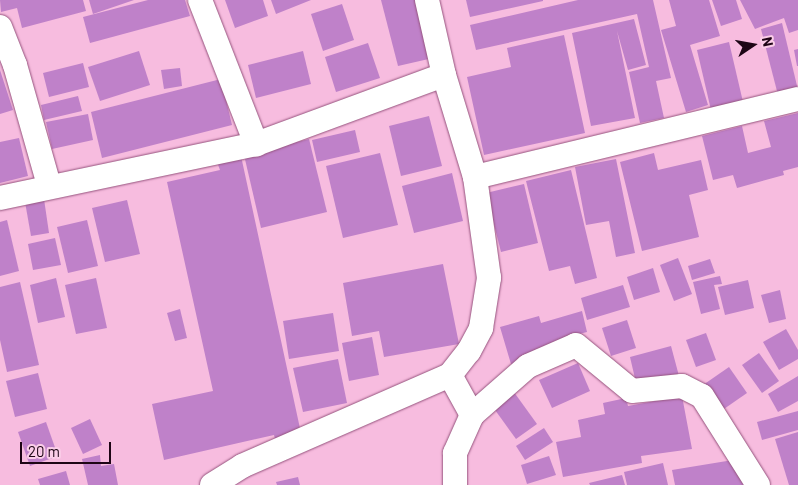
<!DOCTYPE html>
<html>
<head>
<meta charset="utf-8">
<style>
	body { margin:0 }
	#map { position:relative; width:798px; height:485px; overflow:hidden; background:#f7bcdf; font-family:Barlow,sans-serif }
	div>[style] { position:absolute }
	.building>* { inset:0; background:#bf81c9 }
	.roads { filter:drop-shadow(0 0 1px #95537d) drop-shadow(0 0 1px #95537d) }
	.street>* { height:24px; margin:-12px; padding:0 12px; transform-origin:12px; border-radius:12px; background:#fff }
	span { translate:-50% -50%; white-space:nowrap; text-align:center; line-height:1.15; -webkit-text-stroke:5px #fbcee9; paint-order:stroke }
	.north { position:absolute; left:728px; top:20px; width:50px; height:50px; -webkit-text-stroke:4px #fbcee9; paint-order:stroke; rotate:78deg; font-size:14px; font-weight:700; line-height:20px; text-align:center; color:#1d0515 }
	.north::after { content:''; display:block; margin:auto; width:18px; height:22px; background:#1d0515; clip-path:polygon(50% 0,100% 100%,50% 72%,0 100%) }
	.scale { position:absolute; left:20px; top:442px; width:91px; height:22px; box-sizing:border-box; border:2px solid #1d0515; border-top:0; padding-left:6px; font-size:15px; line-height:18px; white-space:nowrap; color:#1d0515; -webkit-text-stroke:4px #fbcee9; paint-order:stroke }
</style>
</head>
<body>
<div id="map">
	<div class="building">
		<i style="clip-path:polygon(0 0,83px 0,86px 11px,22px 28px,17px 8px,1px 12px)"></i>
		<i style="clip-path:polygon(89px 0,134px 0,93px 14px)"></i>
		<i style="clip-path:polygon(148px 0,185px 0,190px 16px,90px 43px,83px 17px)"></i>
		<i style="clip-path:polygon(225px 0,263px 0,268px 16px,235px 28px)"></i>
		<i style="clip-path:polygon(271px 0,311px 0,276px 14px)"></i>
		<i style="clip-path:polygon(381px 0,418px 0,433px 58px,398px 66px)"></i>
		<i style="clip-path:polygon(466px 0,543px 0,543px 1px,470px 17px)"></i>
		<i style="clip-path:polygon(578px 0,653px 0,671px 78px,656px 81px,664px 118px,640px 123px,629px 72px,649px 67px,637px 14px,476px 50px,470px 25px)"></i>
		<i style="clip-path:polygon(669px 0,709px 0,720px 36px,690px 45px,708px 105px,686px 112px,661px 30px,676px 26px)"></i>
		<i style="clip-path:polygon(712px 0,736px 0,742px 19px,721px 26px)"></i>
		<i style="clip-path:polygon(740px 0,798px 0,798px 30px,789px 33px,784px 18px,755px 29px)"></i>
		<i style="clip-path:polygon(342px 4px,354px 40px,323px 51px,311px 14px)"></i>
		<i style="clip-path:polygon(634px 19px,646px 65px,628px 70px,617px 31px,635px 118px,591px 126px,572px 33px)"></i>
		<i style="clip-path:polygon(782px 23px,798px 90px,778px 95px,761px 29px)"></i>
		<i style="clip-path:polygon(564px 35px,585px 133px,484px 155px,467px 77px,511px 67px,507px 48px)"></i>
		<i style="clip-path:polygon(729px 42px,743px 102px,711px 110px,697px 50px)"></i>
		<i style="clip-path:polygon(368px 43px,380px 78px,336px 92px,325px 57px)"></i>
		<i style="clip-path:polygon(798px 49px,798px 66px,797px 66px,794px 50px)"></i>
		<i style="clip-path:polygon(139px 51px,150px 85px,100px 101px,88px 67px)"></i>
		<i style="clip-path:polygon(303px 51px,311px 84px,256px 98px,248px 65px)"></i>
		<i style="clip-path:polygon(83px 63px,89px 87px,49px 97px,43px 73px)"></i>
		<i style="clip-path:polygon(180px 68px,182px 86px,164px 89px,161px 70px)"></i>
		<i style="clip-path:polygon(0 70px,13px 110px,0 114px)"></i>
		<i style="clip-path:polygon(221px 79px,232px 125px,102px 158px,91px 112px)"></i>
		<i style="clip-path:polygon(78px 96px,82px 111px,44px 120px,41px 105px)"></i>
		<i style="clip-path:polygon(798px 113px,798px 167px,783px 171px,784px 175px,737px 188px,733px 175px,713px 180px,702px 136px,742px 126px,748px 153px,771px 147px,764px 121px)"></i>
		<i style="clip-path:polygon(88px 114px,93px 140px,52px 149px,46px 122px)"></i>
		<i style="clip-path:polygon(429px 116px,442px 166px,401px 176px,389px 126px)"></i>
		<i style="clip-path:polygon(355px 130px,360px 152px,317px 162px,312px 140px)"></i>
		<i style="clip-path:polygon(19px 138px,28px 176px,0 183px,0 142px)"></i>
		<i style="clip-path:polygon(309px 139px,327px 212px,261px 228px,244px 155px)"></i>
		<i style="clip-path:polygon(380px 153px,398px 225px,343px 238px,326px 166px)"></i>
		<i style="clip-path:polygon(654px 153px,658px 170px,701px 160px,708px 190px,689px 195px,699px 237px,642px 251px,620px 162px)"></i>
		<i style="clip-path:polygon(241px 156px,301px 433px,275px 439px,274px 435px,164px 460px,152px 404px,213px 391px,167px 182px,220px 170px,217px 162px)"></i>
		<i style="clip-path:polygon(616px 159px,635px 253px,616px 257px,609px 221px,586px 225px,575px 167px)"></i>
		<i style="clip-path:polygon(571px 170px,597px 278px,575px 284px,570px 266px,549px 271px,526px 181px)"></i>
		<i style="clip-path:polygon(452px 173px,463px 221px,414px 233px,402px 186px)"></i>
		<i style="clip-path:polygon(524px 184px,538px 243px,501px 252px,486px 193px)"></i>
		<i style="clip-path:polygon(44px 199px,49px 233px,31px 236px,25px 202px)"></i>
		<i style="clip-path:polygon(127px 200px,140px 254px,105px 262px,92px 208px)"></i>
		<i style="clip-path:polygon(7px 220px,19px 271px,0 276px,0 222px)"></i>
		<i style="clip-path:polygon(87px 220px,98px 266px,68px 273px,57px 227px)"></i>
		<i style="clip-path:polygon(55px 238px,61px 265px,33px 270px,28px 244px)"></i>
		<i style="clip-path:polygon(678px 258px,692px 294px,674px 301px,660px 265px)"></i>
		<i style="clip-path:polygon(710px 259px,715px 273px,692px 280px,688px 266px)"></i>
		<i style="clip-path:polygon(443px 264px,459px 344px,384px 357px,379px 331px,352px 336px,343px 283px)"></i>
		<i style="clip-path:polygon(653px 268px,660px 292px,634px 300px,627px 277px)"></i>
		<i style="clip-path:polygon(720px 276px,722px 284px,714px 285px,720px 309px,701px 314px,693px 282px)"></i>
		<i style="clip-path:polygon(56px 278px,65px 317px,38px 323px,30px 285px)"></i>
		<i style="clip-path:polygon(96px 278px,107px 328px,76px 334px,65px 285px)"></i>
		<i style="clip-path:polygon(748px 280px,754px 308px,725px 315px,718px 287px)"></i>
		<i style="clip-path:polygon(20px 282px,39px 365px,7px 372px,0 340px,0 287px)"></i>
		<i style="clip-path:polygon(623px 285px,630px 307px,587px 320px,581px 298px)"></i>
		<i style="clip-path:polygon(780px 290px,786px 319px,769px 323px,761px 295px)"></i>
		<i style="clip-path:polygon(180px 309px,187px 338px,175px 341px,167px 313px)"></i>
		<i style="clip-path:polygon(582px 311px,587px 332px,563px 338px,566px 349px,511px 364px,500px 327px,539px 316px,541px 323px)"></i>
		<i style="clip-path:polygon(333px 313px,339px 351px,289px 359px,283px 321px)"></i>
		<i style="clip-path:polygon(627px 320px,636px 348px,611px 356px,602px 328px)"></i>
		<i style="clip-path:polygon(786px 329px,798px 350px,798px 359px,779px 370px,763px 342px)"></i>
		<i style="clip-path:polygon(706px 333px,716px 360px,696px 367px,686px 340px)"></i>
		<i style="clip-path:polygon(372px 337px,379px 375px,349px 381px,342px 343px)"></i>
		<i style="clip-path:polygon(671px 346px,679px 376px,637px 387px,630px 357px)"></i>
		<i style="clip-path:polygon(759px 353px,779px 381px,762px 393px,742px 365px)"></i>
		<i style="clip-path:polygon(338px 359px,347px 403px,303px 412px,293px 368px)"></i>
		<i style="clip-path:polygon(578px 363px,590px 391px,552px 408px,539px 380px)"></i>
		<i style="clip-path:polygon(729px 367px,747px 393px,721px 411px,703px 385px)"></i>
		<i style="clip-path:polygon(38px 373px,47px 409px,15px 417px,6px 381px)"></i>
		<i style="clip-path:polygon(798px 376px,798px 401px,778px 412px,768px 394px)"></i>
		<i style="clip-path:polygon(511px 388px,537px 424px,516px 439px,490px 403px)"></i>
		<i style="clip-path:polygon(682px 396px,692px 449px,641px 456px,642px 463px,563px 477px,556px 442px,581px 437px,578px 420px,605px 414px,603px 403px,626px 398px,628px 406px)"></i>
		<i style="clip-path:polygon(798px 411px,798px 430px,762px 440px,757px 422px)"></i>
		<i style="clip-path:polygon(90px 419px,102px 445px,83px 454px,71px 428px)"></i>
		<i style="clip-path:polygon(46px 422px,58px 456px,30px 466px,18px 432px)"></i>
		<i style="clip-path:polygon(544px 428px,553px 442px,525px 460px,516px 446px)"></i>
		<i style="clip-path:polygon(798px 432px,798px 485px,789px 485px,775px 439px)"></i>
		<i style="clip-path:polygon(100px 455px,101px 466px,114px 464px,118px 485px,88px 485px,82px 459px)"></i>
		<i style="clip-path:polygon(549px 456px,556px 475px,527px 484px,521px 465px)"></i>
		<i style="clip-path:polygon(739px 459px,743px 485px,675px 485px,672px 470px)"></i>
		<i style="clip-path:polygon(663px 463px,668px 485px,627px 485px,624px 472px)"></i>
		<i style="clip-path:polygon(66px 471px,70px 485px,40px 485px,38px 479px)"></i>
		<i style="clip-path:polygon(622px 475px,625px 485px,590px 485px,589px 483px)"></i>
		<i style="clip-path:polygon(298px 477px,300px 485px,277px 485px,276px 482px)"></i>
	</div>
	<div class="roads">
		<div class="street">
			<i style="left:200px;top:0;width:155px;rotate:68.7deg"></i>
			<i style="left:0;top:27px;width:41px;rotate:68.5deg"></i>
			<i style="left:15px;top:65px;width:125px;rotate:74.2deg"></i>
			<i style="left:475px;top:177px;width:332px;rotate:-13.6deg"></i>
			<i style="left:0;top:198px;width:262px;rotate:-11.9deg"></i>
			<i style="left:256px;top:144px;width:200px;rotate:-20.2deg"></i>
			<i style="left:450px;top:375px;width:46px;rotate:61.2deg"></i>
			<i style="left:472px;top:415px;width:42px;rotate:114.1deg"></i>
			<i style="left:455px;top:453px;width:32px;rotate:90deg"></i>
			<i style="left:472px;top:415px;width:74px;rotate:-41.2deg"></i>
			<i style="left:528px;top:366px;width:52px;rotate:-23.6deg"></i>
			<i style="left:576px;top:345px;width:72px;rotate:39.4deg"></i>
			<i style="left:632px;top:391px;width:50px;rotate:-5.7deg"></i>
			<i style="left:682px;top:386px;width:22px;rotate:27deg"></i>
			<i style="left:702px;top:396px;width:105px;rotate:57.8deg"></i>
			<i style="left:212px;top:485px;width:36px;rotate:-32deg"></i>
			<i style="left:242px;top:466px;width:227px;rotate:-23.6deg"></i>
			<i style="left:450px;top:375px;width:31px;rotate:-52deg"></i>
			<i style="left:469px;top:351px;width:26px;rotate:-62deg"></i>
			<i style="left:481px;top:328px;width:51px;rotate:-80.9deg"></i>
			<i style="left:489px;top:278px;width:102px;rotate:-97.9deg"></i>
			<i style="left:475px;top:177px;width:107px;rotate:-106.9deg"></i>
			<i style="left:444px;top:75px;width:77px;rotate:-102.8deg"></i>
		</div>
	</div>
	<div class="north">N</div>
	<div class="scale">20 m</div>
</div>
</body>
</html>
